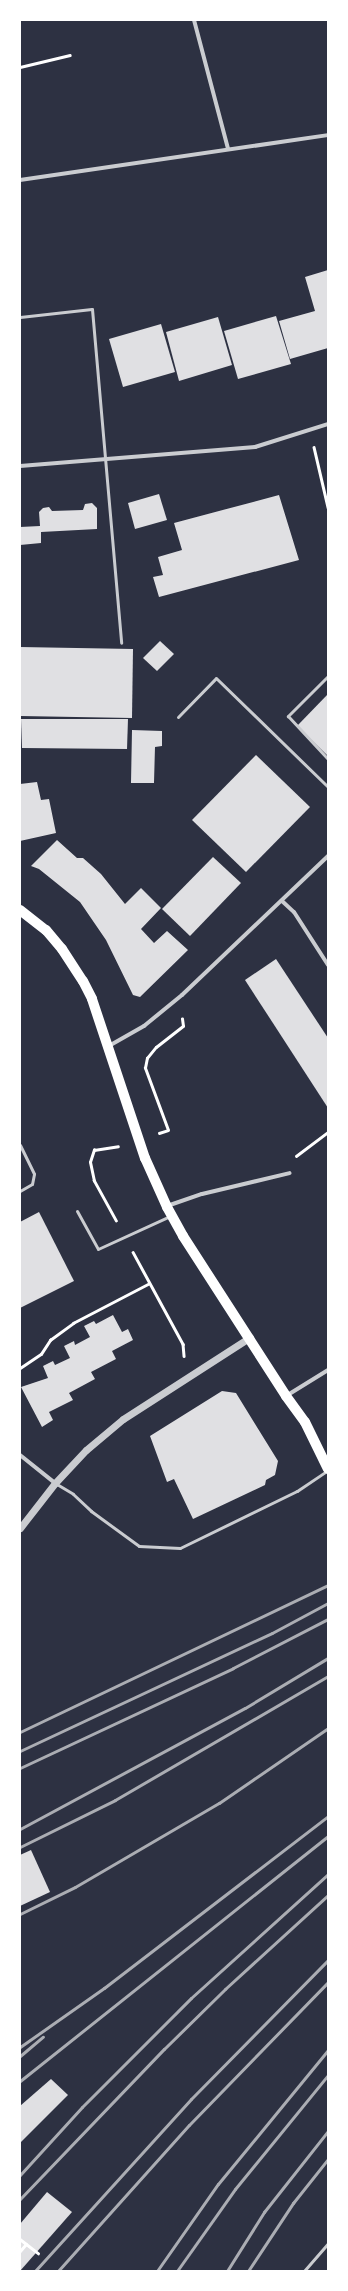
<!DOCTYPE html>
<html>
<head>
<meta charset="utf-8">
<style>
	body { margin:0 }
	#map { position:relative; width:348px; height:2291px; overflow:hidden; background:#2d3142; font-family:Rubik,sans-serif }
	div>[style] { position:absolute }
	.building>* { inset:0; background:#e0e0e3 }
	.path>* { height:2.5px; margin:-1.25px; padding:0 1.25px; transform-origin:1.25px; border-radius:1.25px; background:#fff }
	.service>* { height:3px; margin:-1.5px; padding:0 1.5px; transform-origin:1.5px; border-radius:1.5px; background:#caccd0 }
	.minor>* { height:4px; margin:-2px; padding:0 2px; transform-origin:2px; border-radius:2px; background:#caccd0 }
	.tertiary>* { height:7px; margin:-3.5px; padding:0 3.5px; transform-origin:3.5px; border-radius:3.5px; background:#caccd0 }
	.primary>* { height:10px; margin:-5px; padding:0 5px; transform-origin:5px; border-radius:5px; background:#fff }
	.rail>* { height:3px; margin:-1.5px; padding:0 1.5px; transform-origin:1.5px; border-radius:1.5px; background:#abadb3 }
	span { translate:-50% -50%; white-space:nowrap; text-align:center; line-height:1.15; -webkit-text-stroke:3px #fff; paint-order:stroke }
	.frame { position:absolute; inset:0; border:21px solid #fff; pointer-events:none }
</style>
</head>
<body>
<div id="map">
	<div class="building">
		<i style="clip-path:polygon(328px 270px,328px 348px,290px 359px,279px 321px,315px 311px,305px 277px)"></i>
		<i style="clip-path:polygon(276px 316px,291px 364px,238px 379px,224px 331px)"></i>
		<i style="clip-path:polygon(218px 317px,232px 365px,179px 381px,166px 332px)"></i>
		<i style="clip-path:polygon(161px 324px,175px 372px,123px 387px,109px 339px)"></i>
		<i style="clip-path:polygon(159px 494px,167px 520px,135px 529px,128px 503px)"></i>
		<i style="clip-path:polygon(279px 495px,299px 560px,159px 597px,153px 577px,163px 575px,158px 557px,182px 550px,174px 523px)"></i>
		<i style="clip-path:polygon(92px 503px,97px 508px,97px 529px,41px 532px,41px 543px,20px 545px,20px 527px,40px 526px,39px 512px,43px 508px,49px 507px,52px 511px,83px 510px,85px 504px)"></i>
		<i style="clip-path:polygon(160px 641px,174px 654px,157px 671px,143px 658px)"></i>
		<i style="clip-path:polygon(20px 647px,133px 649px,132px 718px,20px 716px)"></i>
		<i style="clip-path:polygon(328px 694px,328px 756px,297px 726px)"></i>
		<i style="clip-path:polygon(21px 719px,128px 719px,127px 749px,22px 748px)"></i>
		<i style="clip-path:polygon(132px 730px,162px 731px,162px 746px,155px 747px,154px 783px,131px 783px)"></i>
		<i style="clip-path:polygon(256px 755px,310px 807px,246px 872px,192px 820px)"></i>
		<i style="clip-path:polygon(37px 782px,41px 800px,49px 799px,56px 833px,20px 841px,20px 784px)"></i>
		<i style="clip-path:polygon(57px 840px,77px 858px,83px 858px,101px 874px,125px 904px,141px 888px,161px 908px,141px 929px,154px 943px,167px 931px,188px 950px,140px 997px,133px 995px,106px 940px,80px 902px,39px 869px,31px 866px)"></i>
		<i style="clip-path:polygon(213px 857px,241px 883px,190px 936px,162px 909px)"></i>
		<i style="clip-path:polygon(276px 959px,328px 1038px,328px 1108px,245px 980px)"></i>
		<i style="clip-path:polygon(39px 1212px,74px 1281px,20px 1308px,20px 1222px)"></i>
		<i style="clip-path:polygon(113px 1315px,122px 1332px,128px 1329px,133px 1340px,112px 1351px,116px 1359px,91px 1372px,95px 1379px,69px 1393px,73px 1400px,49px 1412px,53px 1420px,42px 1427px,21px 1387px,48px 1378px,43px 1366px,53px 1361px,55px 1365px,70px 1358px,64px 1346px,74px 1341px,75px 1345px,90px 1337px,84px 1326px,94px 1321px,96px 1324px)"></i>
		<i style="clip-path:polygon(222px 1391px,236px 1393px,278px 1461px,275px 1475px,266px 1480px,265px 1485px,193px 1519px,174px 1479px,167px 1482px,150px 1436px)"></i>
		<i style="clip-path:polygon(31px 1850px,50px 1892px,20px 1906px,20px 1855px)"></i>
		<i style="clip-path:polygon(51px 2079px,68px 2095px,20px 2143px,20px 2106px)"></i>
		<i style="clip-path:polygon(47px 2192px,72px 2212px,20px 2271px,20px 2224px)"></i>
	</div>
	<div class="path">
		<i style="left:20px;top:67px;width:51px;rotate:-13.5deg"></i>
		<i style="left:314px;top:447px;width:62px;rotate:76.9deg"></i>
		<i style="left:159px;top:1133px;width:9px;rotate:-18deg"></i>
		<i style="left:168px;top:1130px;width:66px;rotate:-110.4deg"></i>
		<i style="left:145px;top:1068px;width:10px;rotate:-79deg"></i>
		<i style="left:147px;top:1058px;width:14px;rotate:-51deg"></i>
		<i style="left:156px;top:1047px;width:34px;rotate:-38deg"></i>
		<i style="left:183px;top:1026px;width:7px;rotate:-98deg"></i>
		<i style="left:296px;top:1156px;width:40px;rotate:-37deg"></i>
		<i style="left:116px;top:1221px;width:46px;rotate:-118.8deg"></i>
		<i style="left:94px;top:1181px;width:19px;rotate:-102deg"></i>
		<i style="left:90px;top:1162px;width:13px;rotate:-72deg"></i>
		<i style="left:94px;top:1150px;width:24px;rotate:-9deg"></i>
		<i style="left:133px;top:1252px;width:105px;rotate:61.5deg"></i>
		<i style="left:183px;top:1344px;width:12px;rotate:85deg"></i>
		<i style="left:20px;top:1368px;width:25px;rotate:-34deg"></i>
		<i style="left:41px;top:1354px;width:17px;rotate:-57deg"></i>
		<i style="left:50px;top:1340px;width:29px;rotate:-36deg"></i>
		<i style="left:73px;top:1323px;width:85px;rotate:-27.5deg"></i>
		<i style="left:20px;top:2239px;width:23px;rotate:38deg"></i>
		<i style="left:20px;top:2251px;width:9px;rotate:-49deg"></i>
	</div>
	<div class="service">
		<i style="left:20px;top:317px;width:72px;rotate:-6.3deg"></i>
		<i style="left:92px;top:309px;width:335px;rotate:85deg"></i>
		<i style="left:328px;top:676px;width:57px;rotate:135deg"></i>
		<i style="left:288px;top:716px;width:59px;rotate:47.1deg"></i>
		<i style="left:178px;top:717px;width:54px;rotate:-45.7deg"></i>
		<i style="left:216px;top:678px;width:156px;rotate:44.2deg"></i>
		<i style="left:20px;top:1145px;width:32px;rotate:64deg"></i>
		<i style="left:34px;top:1174px;width:10px;rotate:101deg"></i>
		<i style="left:32px;top:1184px;width:14px;rotate:150deg"></i>
		<i style="left:77px;top:1211px;width:43px;rotate:61.1deg"></i>
		<i style="left:98px;top:1249px;width:79px;rotate:-24.6deg"></i>
		<i style="left:55px;top:1483px;width:21px;rotate:31deg"></i>
		<i style="left:73px;top:1494px;width:25px;rotate:43deg"></i>
		<i style="left:91px;top:1511px;width:59px;rotate:36.1deg"></i>
		<i style="left:139px;top:1546px;width:41px;rotate:2.8deg"></i>
		<i style="left:180px;top:1548px;width:130px;rotate:-26deg"></i>
		<i style="left:297px;top:1491px;width:36px;rotate:-34deg"></i>
		<i style="left:304px;top:2271px;width:37px;rotate:-49deg"></i>
	</div>
	<div class="minor">
		<i style="left:194px;top:20px;width:133px;rotate:75.2deg"></i>
		<i style="left:20px;top:180px;width:311px;rotate:-8.3deg"></i>
		<i style="left:20px;top:466px;width:236px;rotate:-4.6deg"></i>
		<i style="left:255px;top:447px;width:77px;rotate:-17.5deg"></i>
		<i style="left:282px;top:901px;width:16px;rotate:43deg"></i>
		<i style="left:294px;top:912px;width:63px;rotate:57.3deg"></i>
		<i style="left:107px;top:1047px;width:43px;rotate:-29.6deg"></i>
		<i style="left:144px;top:1026px;width:49px;rotate:-39.2deg"></i>
		<i style="left:182px;top:995px;width:202px;rotate:-43.6deg"></i>
		<i style="left:167px;top:1206px;width:37px;rotate:-19deg"></i>
		<i style="left:202px;top:1194px;width:90px;rotate:-13.4deg"></i>
		<i style="left:286px;top:1396px;width:49px;rotate:-31.8deg"></i>
		<i style="left:20px;top:1455px;width:45px;rotate:38.7deg"></i>
	</div>
	<div class="tertiary">
		<i style="left:20px;top:1528px;width:57px;rotate:-52.1deg"></i>
		<i style="left:55px;top:1483px;width:45px;rotate:-46.8deg"></i>
		<i style="left:86px;top:1450px;width:48px;rotate:-40deg"></i>
		<i style="left:123px;top:1419px;width:151px;rotate:-32.8deg"></i>
	</div>
	<div class="primary">
		<i style="left:20px;top:910px;width:33px;rotate:38deg"></i>
		<i style="left:46px;top:930px;width:25px;rotate:50deg"></i>
		<i style="left:62px;top:949px;width:38px;rotate:57deg"></i>
		<i style="left:83px;top:981px;width:20px;rotate:63deg"></i>
		<i style="left:92px;top:999px;width:168px;rotate:71.6deg"></i>
		<i style="left:145px;top:1158px;width:54px;rotate:65.8deg"></i>
		<i style="left:167px;top:1207px;width:33px;rotate:61deg"></i>
		<i style="left:183px;top:1236px;width:190px;rotate:57.2deg"></i>
		<i style="left:286px;top:1396px;width:32px;rotate:54deg"></i>
		<i style="left:305px;top:1422px;width:52px;rotate:63.9deg"></i>
	</div>
	<div class="rail">
		<i style="left:20px;top:1732px;width:341px;rotate:-25.5deg"></i>
		<i style="left:20px;top:1751px;width:278px;rotate:-25.1deg"></i>
		<i style="left:272px;top:1633px;width:64px;rotate:-28.2deg"></i>
		<i style="left:20px;top:1768px;width:235px;rotate:-25.1deg"></i>
		<i style="left:233px;top:1668px;width:107px;rotate:-27.3deg"></i>
		<i style="left:20px;top:1829px;width:255px;rotate:-28.3deg"></i>
		<i style="left:245px;top:1708px;width:97px;rotate:-31.1deg"></i>
		<i style="left:20px;top:1847px;width:106px;rotate:-26.3deg"></i>
		<i style="left:115px;top:1800px;width:246px;rotate:-30.2deg"></i>
		<i style="left:20px;top:1914px;width:61px;rotate:-26.1deg"></i>
		<i style="left:75px;top:1887px;width:167px;rotate:-30.3deg"></i>
		<i style="left:219px;top:1803px;width:132px;rotate:-34.5deg"></i>
		<i style="left:20px;top:2047px;width:103px;rotate:-35.1deg"></i>
		<i style="left:104px;top:1988px;width:282px;rotate:-37.5deg"></i>
		<i style="left:20px;top:2056px;width:30px;rotate:-40deg"></i>
		<i style="left:20px;top:2081px;width:394px;rotate:-38.5deg"></i>
		<i style="left:20px;top:2175px;width:92px;rotate:-47.6deg"></i>
		<i style="left:82px;top:2107px;width:154px;rotate:-45deg"></i>
		<i style="left:191px;top:1998px;width:185px;rotate:-42.1deg"></i>
		<i style="left:20px;top:2199px;width:208px;rotate:-46.2deg"></i>
		<i style="left:164px;top:2049px;width:86px;rotate:-44.5deg"></i>
		<i style="left:225px;top:1989px;width:139px;rotate:-42.4deg"></i>
		<i style="left:35px;top:2271px;width:232px;rotate:-47.8deg"></i>
		<i style="left:191px;top:2099px;width:195px;rotate:-45.4deg"></i>
		<i style="left:58px;top:2271px;width:196px;rotate:-48.1deg"></i>
		<i style="left:189px;top:2125px;width:199px;rotate:-45.8deg"></i>
		<i style="left:157px;top:2271px;width:106px;rotate:-55deg"></i>
		<i style="left:218px;top:2184px;width:173px;rotate:-50.6deg"></i>
		<i style="left:177px;top:2271px;width:100px;rotate:-54.7deg"></i>
		<i style="left:235px;top:2189px;width:147px;rotate:-50.8deg"></i>
		<i style="left:227px;top:2271px;width:70px;rotate:-57.9deg"></i>
		<i style="left:264px;top:2212px;width:103px;rotate:-51.7deg"></i>
		<i style="left:248px;top:2271px;width:82px;rotate:-56.5deg"></i>
		<i style="left:293px;top:2203px;width:56px;rotate:-51.5deg"></i>
	</div>
	<div class="frame"></div>
</div>
</body>
</html>
